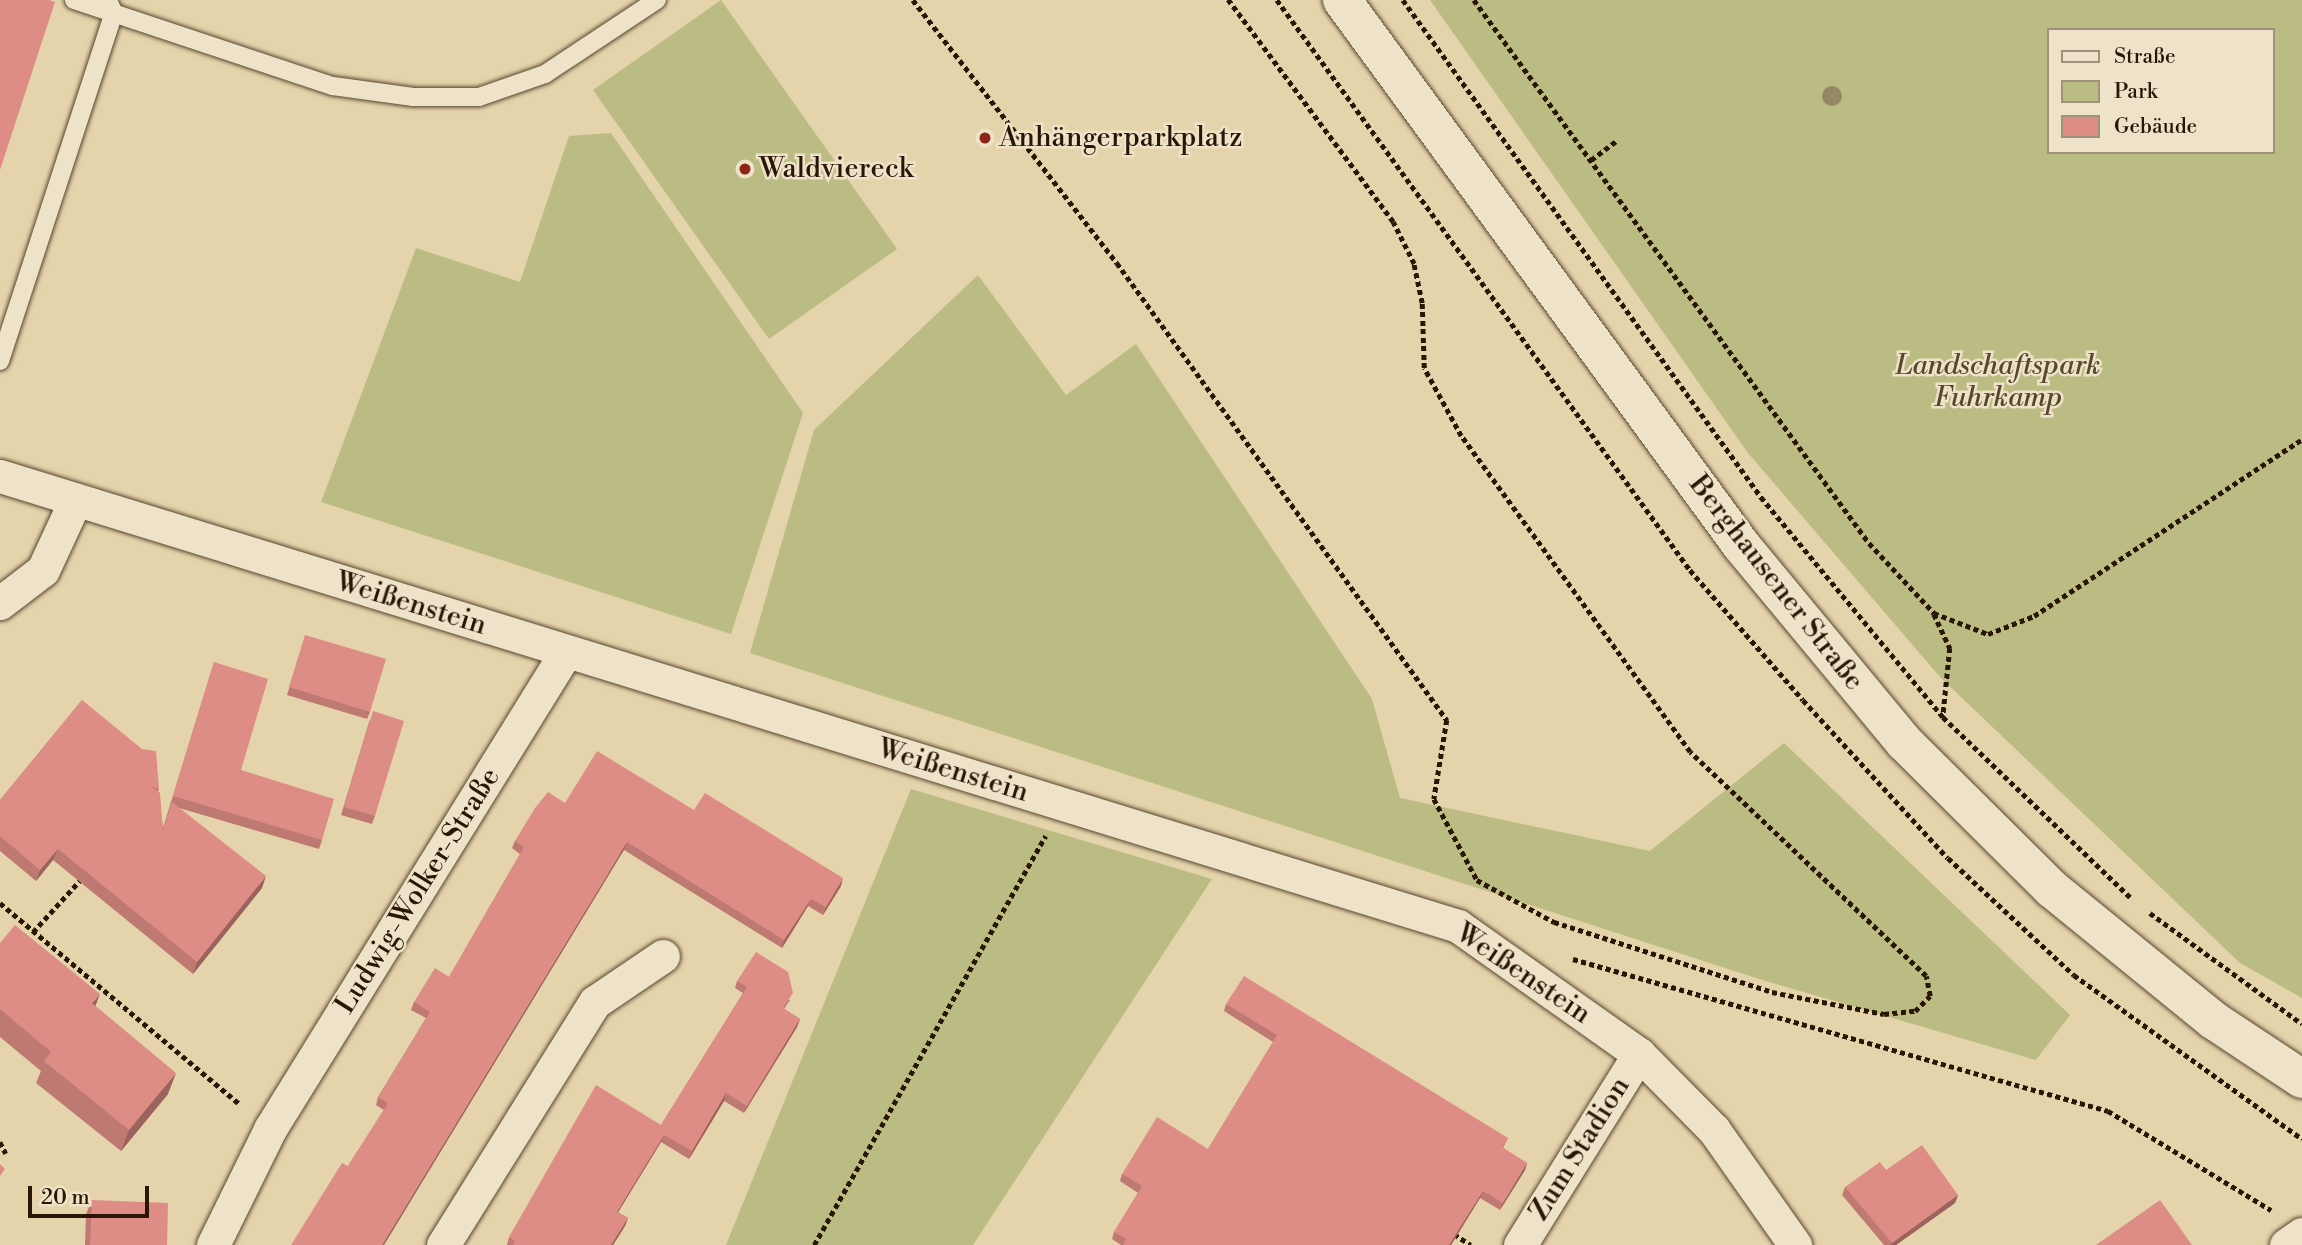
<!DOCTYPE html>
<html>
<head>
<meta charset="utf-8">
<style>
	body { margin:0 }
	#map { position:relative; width:2302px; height:1245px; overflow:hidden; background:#e5d4ab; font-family:"Libre Bodoni",serif }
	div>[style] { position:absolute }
	.green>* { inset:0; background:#bbbb84 }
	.path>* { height:4.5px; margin-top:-2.25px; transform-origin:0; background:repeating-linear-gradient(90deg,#291607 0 5px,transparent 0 8.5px) }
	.roads { filter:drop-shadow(0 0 2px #584630) drop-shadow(0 0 2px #584630) }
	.service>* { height:18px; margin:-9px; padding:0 9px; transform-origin:9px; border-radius:9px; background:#eee3c8 }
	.minor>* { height:33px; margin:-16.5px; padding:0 16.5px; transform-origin:16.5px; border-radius:16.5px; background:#eee3c8 }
	.secondary>* { height:38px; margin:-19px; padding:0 19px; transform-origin:19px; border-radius:19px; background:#eee3c8 }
	.trees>* { width:20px; height:20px; margin:-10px; border-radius:50%; background:#968765 }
	.wall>* { inset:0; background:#be7972 }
	.shaded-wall>* { inset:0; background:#9b635d }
	.building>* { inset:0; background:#dd8d85 }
	.dots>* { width:19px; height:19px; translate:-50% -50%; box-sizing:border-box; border:4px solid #eee3c8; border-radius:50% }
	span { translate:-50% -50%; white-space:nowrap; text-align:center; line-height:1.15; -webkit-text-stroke:5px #eee3c8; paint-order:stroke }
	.poi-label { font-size:28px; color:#291607 }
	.left { translate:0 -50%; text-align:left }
	.park-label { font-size:28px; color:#55482c; font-style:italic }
	.street-label { font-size:28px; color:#291607 }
	.legend { position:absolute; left:2047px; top:28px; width:228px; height:126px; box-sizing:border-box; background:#eee3c8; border:2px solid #9f917b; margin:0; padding:9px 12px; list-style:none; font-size:21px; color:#291607 }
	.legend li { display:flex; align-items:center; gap:14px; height:35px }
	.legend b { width:35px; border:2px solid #9f917b }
	.scale { position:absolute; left:28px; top:1186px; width:121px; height:32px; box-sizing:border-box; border:4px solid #291607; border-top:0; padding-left:9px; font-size:21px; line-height:24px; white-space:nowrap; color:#291607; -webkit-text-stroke:5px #eee3c8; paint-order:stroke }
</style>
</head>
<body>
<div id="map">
	<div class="green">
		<i style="clip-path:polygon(721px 0,897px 249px,769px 339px,593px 90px)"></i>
		<i style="clip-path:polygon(evenodd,1430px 0,2302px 0,2302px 998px,2240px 963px,1940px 677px,1748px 453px,1430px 0,2048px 30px,2272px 30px,2272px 152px,2048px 152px,2048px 30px)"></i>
		<i style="clip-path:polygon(611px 133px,803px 413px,731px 634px,321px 502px,416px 248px,520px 282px,569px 136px)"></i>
		<i style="clip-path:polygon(978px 275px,1066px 395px,1136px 344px,1372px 699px,1400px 798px,1650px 851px,1784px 743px,2070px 1015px,2036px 1060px,1759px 979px,750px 653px,814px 430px)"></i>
		<i style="clip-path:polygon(911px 789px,1212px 879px,973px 1245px,726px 1245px)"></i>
	</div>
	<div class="path">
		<i style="left:913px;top:0;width:333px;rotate:52.2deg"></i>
		<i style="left:1117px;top:263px;width:564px;rotate:54.17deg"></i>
		<i style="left:1447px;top:720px;width:80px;rotate:99.3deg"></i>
		<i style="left:1434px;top:799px;width:92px;rotate:62deg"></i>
		<i style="left:1477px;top:880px;width:88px;rotate:28.6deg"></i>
		<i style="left:1554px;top:922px;width:229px;rotate:17.8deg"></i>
		<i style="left:1772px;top:992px;width:114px;rotate:11.1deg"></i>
		<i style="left:1884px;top:1014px;width:31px;rotate:-6deg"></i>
		<i style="left:1915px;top:1011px;width:21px;rotate:-45deg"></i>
		<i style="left:1930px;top:996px;width:20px;rotate:-101deg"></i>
		<i style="left:1926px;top:976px;width:325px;rotate:-136.5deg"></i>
		<i style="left:1690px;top:752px;width:390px;rotate:-125.9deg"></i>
		<i style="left:1461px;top:436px;width:77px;rotate:-118.6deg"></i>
		<i style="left:1424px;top:368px;width:65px;rotate:-91.8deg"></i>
		<i style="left:1422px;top:303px;width:40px;rotate:-102deg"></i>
		<i style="left:1414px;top:264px;width:47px;rotate:-116.6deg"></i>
		<i style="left:1393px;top:222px;width:277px;rotate:-126.6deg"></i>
		<i style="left:1277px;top:0;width:704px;rotate:54.07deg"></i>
		<i style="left:1690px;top:570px;width:172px;rotate:49deg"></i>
		<i style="left:1803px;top:700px;width:214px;rotate:47.5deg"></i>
		<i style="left:1948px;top:858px;width:172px;rotate:42.9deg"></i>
		<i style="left:2074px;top:975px;width:281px;rotate:35.7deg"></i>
		<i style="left:1403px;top:0;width:613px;rotate:54.23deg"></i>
		<i style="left:1761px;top:497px;width:286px;rotate:50.4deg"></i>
		<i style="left:1943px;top:717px;width:262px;rotate:43.9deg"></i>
		<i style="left:1474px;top:0;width:671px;rotate:53.97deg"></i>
		<i style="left:1869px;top:543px;width:96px;rotate:47.1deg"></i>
		<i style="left:1934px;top:613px;width:58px;rotate:21.3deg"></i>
		<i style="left:1988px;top:634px;width:49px;rotate:-21.4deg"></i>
		<i style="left:2034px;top:616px;width:321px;rotate:-33.4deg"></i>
		<i style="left:1591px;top:160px;width:31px;rotate:-37deg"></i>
		<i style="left:1934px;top:614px;width:38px;rotate:65deg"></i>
		<i style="left:1950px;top:648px;width:69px;rotate:95.8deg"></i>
		<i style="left:0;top:903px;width:314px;rotate:40deg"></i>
		<i style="left:2150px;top:913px;width:188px;rotate:36.1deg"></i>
		<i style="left:33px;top:932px;width:74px;rotate:-47.7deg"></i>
		<i style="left:1573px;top:959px;width:556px;rotate:15.86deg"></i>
		<i style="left:2108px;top:1111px;width:191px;rotate:31.3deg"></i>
		<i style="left:0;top:1142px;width:13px;rotate:63deg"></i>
		<i style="left:1454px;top:1234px;width:20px;rotate:33deg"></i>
		<i style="left:814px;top:1245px;width:470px;rotate:-60.5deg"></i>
	</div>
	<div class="roads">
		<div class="service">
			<i style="left:74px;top:0;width:273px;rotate:18.4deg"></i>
			<i style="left:333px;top:86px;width:81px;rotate:7.8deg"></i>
			<i style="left:413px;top:97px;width:66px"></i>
			<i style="left:479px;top:97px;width:70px;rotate:-19.2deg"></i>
			<i style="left:545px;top:74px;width:134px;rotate:-33.5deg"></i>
			<i style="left:0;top:361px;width:366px;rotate:-71.9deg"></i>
			<i style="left:114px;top:13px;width:11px;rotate:-117deg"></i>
		</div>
		<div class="minor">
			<i style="left:0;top:476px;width:1526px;rotate:17.15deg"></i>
			<i style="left:1458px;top:926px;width:222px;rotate:35.3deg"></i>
			<i style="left:1639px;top:1054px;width:107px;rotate:45.4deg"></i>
			<i style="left:1714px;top:1130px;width:141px;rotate:54.8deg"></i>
			<i style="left:0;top:603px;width:54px;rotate:-37.5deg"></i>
			<i style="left:43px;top:570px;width:76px;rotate:-65.1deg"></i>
			<i style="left:213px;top:1245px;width:129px;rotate:-63.8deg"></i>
			<i style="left:270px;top:1129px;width:561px;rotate:-58.18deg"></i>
			<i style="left:443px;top:1245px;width:287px;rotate:-58deg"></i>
			<i style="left:595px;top:1002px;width:82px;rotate:-34.1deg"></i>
			<i style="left:1520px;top:1245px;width:225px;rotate:-58.1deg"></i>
			<i style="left:2286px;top:1245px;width:19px;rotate:-35deg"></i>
		</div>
		<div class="secondary">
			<i style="left:1342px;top:0;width:675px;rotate:53.79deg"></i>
			<i style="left:1741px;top:545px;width:256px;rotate:50.4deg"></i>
			<i style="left:1904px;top:742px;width:209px;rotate:44.8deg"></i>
			<i style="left:2052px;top:889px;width:208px;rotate:39.1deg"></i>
			<i style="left:2213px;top:1020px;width:107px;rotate:33.5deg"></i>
		</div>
	</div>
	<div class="trees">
		<i style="left:1832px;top:96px"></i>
	</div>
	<div class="wall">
		<i style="clip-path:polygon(303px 643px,370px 712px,367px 719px,287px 695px)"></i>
		<i style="clip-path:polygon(214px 662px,241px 770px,322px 840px,319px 849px,179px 808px,262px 888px,193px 974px,53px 860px,36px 881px,0 851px,0 800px,82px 700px,159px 789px,158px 792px,163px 828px)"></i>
		<i style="clip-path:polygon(370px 719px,375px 816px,372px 824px,341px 815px)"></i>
		<i style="clip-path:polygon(565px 803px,694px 810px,841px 886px,823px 915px,808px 906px,782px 948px,624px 850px,348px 1166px,384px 1110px,376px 1105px,378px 1097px,426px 1018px,411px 1010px,414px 1002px,449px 977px,520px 854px,512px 848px,515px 841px)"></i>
		<i style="clip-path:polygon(0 943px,95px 1006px,168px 1094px,121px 1151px,36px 1083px,41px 1071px,0 1037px)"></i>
		<i style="clip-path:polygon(737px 981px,790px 1000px,784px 1009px,800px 1019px,797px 1027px,744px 1113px,724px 1101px,689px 1159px,661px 1142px,618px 1212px,628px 1218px,625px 1226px,613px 1245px,507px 1245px,509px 1237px,661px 1125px,743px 993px,735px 988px)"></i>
		<i style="clip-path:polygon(1226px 1004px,1508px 1138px,1503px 1148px,1527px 1163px,1525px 1170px,1500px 1210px,1480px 1198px,1451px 1245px,1121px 1245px,1112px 1239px,1114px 1232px,1138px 1193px,1120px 1181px,1122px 1174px,1208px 1149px,1273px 1042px,1224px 1011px)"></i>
		<i style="clip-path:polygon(1886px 1170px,1958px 1195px,1955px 1203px,1896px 1245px,1884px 1245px,1842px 1195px,1845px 1187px)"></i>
		<i style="clip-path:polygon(92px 1200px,167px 1245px,85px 1245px,86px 1214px)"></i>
	</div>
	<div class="shaded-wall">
		<i style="clip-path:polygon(627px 842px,624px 850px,384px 1245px,382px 1245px)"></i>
		<i style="clip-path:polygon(58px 849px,53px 860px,36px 881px,40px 870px)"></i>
		<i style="clip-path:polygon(266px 876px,262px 888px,193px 974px,197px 962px)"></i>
		<i style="clip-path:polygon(843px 878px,841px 886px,823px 915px,826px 907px)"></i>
		<i style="clip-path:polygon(811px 899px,808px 906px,782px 948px,784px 940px)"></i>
		<i style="clip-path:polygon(100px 994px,92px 1015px,92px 1003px)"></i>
		<i style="clip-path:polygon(800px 1019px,797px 1027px,744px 1113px,747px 1106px)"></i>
		<i style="clip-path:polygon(176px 1073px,168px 1094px,121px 1151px,129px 1130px)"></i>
		<i style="clip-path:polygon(726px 1093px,724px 1101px,689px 1159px,692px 1151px)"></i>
		<i style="clip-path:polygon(664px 1135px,661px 1142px,614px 1219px,617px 1212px)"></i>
		<i style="clip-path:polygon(1527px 1163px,1525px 1170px,1500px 1210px,1503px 1203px)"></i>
		<i style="clip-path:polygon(1483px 1191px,1480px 1198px,1451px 1245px,1449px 1245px)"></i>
		<i style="clip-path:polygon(1958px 1195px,1955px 1203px,1896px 1245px,1891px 1245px,1892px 1243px)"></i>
		<i style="clip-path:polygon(628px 1218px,625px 1226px,613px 1245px,611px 1245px)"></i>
	</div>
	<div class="building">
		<i style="clip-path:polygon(0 0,49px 0,55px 2px,0 170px)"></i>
		<i style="clip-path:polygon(305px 635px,386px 659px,370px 712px,289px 687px)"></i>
		<i style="clip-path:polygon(214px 662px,268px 679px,241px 770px,334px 799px,322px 840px,173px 796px)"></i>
		<i style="clip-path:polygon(82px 700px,142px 749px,156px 751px,159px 789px,152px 787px,160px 793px,163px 830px,172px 802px,266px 876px,197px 962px,58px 849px,40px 870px,0 836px,0 800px)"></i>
		<i style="clip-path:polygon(373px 711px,404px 721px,375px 816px,344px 807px)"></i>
		<i style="clip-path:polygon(597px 751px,694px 810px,705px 793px,843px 878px,826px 907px,811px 899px,784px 940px,627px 842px,382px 1245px,291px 1245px,342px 1163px,348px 1166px,388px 1103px,378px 1097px,430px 1012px,414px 1002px,435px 968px,449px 977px,524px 847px,515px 841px,535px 808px,548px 792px,565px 803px)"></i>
		<i style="clip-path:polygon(15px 925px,100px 994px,92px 1003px,176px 1073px,129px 1130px,44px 1061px,51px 1052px,0 1009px,0 943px)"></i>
		<i style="clip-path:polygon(756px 952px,788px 972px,793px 993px,783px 1008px,800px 1019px,747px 1106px,726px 1093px,692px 1151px,664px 1135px,617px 1212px,628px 1218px,611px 1245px,513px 1245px,515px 1241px,509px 1237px,596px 1085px,661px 1125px,747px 987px,737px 981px)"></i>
		<i style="clip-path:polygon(1244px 976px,1508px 1138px,1502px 1147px,1527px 1163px,1503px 1203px,1483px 1191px,1449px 1245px,1123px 1245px,1126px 1239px,1114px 1232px,1142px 1186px,1122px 1174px,1157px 1117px,1208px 1149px,1277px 1035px,1226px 1004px)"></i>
		<i style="clip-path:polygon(1922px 1145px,1958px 1195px,1892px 1243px,1845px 1187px,1880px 1162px,1886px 1170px)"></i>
		<i style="clip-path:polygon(0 1164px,5px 1169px,0 1176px)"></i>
		<i style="clip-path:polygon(92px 1200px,168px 1203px,167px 1245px,90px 1245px)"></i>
		<i style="clip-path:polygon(2160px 1200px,2192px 1245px,2096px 1245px)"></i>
	</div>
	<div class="dots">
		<i style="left:985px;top:138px;background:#8f2418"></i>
		<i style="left:745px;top:169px;background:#8f2418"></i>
	</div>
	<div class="poi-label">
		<span class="left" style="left:999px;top:138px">Anhängerparkplatz</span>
		<span class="left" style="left:759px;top:169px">Waldviereck</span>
	</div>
	<div class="park-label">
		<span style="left:1998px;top:382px">Landschaftspark<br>Fuhrkamp</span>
	</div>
	<div class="street-label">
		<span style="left:1776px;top:583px;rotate:52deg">Berghausener Straße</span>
		<span style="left:411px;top:604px;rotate:17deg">Weißenstein</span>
		<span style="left:953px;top:771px;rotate:17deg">Weißenstein</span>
		<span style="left:418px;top:891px;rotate:-58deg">Ludwig-Wolker-Straße</span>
		<span style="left:1523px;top:974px;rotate:34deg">Weißenstein</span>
		<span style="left:1580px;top:1149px;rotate:-58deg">Zum Stadion</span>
	</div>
	<ul class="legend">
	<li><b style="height:9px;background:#eee3c8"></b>Straße</li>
	<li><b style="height:19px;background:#bbbb84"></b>Park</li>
	<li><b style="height:19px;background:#dd8d85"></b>Gebäude</li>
	</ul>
	<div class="scale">20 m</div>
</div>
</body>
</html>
